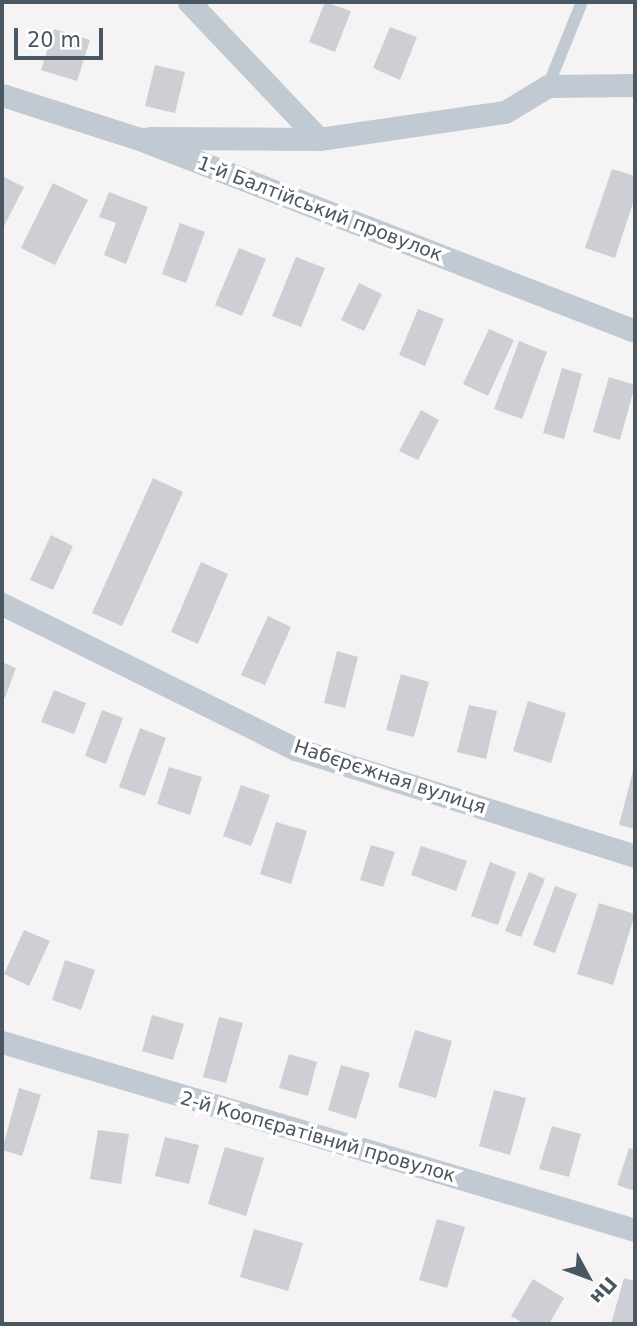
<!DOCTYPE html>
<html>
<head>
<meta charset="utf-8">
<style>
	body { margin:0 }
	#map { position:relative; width:637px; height:1326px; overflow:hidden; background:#f5f3f3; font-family:"DejaVu Sans",sans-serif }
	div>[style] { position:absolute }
	.building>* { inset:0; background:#cdcfd5 }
	.lane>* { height:12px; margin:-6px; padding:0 6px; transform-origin:6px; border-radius:6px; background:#c1cad2 }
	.street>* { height:23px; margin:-11.5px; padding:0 11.5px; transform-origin:11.5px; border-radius:11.5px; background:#c1cad2 }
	span { translate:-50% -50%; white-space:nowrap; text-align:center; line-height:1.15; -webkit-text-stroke:7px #fff; paint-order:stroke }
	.street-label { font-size:19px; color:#4a5661 }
	.frame { position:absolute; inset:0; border:4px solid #4a5661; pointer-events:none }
	.north { position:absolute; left:553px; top:1242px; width:70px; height:70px; -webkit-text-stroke:5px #fff; paint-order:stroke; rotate:131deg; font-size:19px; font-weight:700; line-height:28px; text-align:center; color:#4a5661 }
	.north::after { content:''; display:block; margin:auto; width:24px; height:32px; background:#4a5661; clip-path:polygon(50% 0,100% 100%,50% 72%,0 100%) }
	.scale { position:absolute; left:14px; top:28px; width:89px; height:32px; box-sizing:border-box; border:4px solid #4a5661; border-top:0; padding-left:9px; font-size:21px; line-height:24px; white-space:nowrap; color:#4a5661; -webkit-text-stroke:5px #fff; paint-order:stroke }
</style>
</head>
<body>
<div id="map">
	<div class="building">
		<i style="clip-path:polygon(325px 2px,351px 11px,335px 52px,309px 42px)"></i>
		<i style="clip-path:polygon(390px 27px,417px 37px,400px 80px,373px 68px)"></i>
		<i style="clip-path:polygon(54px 29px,90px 40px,77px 81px,41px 70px)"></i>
		<i style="clip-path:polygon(155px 65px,185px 72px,175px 113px,145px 106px)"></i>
		<i style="clip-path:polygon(612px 169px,635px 176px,635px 197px,615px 258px,585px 248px)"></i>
		<i style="clip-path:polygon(2px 176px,24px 187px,2px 230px)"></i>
		<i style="clip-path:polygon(53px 183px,88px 200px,55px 265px,21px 248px)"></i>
		<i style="clip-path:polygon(109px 192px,148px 207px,126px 264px,104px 255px,116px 223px,99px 217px)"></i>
		<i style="clip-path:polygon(180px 223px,205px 232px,186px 283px,162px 274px)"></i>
		<i style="clip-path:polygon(239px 248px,266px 259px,242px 316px,215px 305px)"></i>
		<i style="clip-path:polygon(296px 257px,325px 268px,301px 327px,272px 316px)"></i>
		<i style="clip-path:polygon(359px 283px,382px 294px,364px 331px,341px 320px)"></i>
		<i style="clip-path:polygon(418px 309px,444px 319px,425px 366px,399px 355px)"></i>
		<i style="clip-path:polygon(489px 329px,514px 340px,488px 396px,463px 384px)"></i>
		<i style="clip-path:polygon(519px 341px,547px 352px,522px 419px,494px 409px)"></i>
		<i style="clip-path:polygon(562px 368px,582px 374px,564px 439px,543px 433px)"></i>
		<i style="clip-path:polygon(609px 377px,635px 385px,620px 440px,593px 432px)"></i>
		<i style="clip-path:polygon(421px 410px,439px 420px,418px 460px,399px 451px)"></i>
		<i style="clip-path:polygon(153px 478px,183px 492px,122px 626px,92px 613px)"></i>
		<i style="clip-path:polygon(51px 535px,73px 546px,53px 590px,30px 580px)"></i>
		<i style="clip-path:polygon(201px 562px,228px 574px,198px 644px,171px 632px)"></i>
		<i style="clip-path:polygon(268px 616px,291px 627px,265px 685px,241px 675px)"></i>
		<i style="clip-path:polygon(337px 651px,358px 657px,345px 708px,324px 703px)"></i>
		<i style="clip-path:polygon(2px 662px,16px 668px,5px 698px,2px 696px)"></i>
		<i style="clip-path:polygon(401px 674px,429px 682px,414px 737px,386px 730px)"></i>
		<i style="clip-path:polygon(54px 690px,86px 703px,74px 734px,41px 722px)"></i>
		<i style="clip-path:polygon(528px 701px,566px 713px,551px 763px,513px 751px)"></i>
		<i style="clip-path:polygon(469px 705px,497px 711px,486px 759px,457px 752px)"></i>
		<i style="clip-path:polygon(102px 710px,123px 718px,106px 764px,85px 756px)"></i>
		<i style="clip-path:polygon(140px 728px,166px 738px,145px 796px,119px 787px)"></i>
		<i style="clip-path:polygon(169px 767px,202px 777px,190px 815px,157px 804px)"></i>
		<i style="clip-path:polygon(634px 767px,635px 767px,635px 829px,619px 825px)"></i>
		<i style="clip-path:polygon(241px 785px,270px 795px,251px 846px,223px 836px)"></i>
		<i style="clip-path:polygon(276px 822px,307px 831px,291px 884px,260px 874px)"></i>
		<i style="clip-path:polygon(371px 845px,395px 852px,383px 887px,360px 880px)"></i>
		<i style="clip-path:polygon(421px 846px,467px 861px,456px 891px,411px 875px)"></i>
		<i style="clip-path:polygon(490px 862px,516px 872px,498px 925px,471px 916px)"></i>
		<i style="clip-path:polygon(529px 872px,545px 879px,521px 937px,505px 931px)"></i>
		<i style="clip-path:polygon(555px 886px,577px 894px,555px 953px,533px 945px)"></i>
		<i style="clip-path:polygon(599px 903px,635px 914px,613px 985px,577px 974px)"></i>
		<i style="clip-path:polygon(24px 930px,50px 941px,29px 986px,4px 974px)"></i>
		<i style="clip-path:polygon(65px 960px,95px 970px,81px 1010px,52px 1000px)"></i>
		<i style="clip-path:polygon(152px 1015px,184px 1024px,173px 1060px,142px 1051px)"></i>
		<i style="clip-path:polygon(219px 1017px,243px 1023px,226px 1083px,203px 1077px)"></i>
		<i style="clip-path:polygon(415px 1030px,452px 1041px,436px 1098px,398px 1087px)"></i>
		<i style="clip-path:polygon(289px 1054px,317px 1062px,308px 1096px,279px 1088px)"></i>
		<i style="clip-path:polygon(341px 1065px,370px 1073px,356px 1119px,328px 1110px)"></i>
		<i style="clip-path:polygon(19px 1088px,41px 1095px,22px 1156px,2px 1150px)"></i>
		<i style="clip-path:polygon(494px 1090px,526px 1098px,510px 1155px,479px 1146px)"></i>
		<i style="clip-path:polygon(552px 1126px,581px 1134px,569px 1177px,539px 1169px)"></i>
		<i style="clip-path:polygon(98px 1130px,129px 1134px,121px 1184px,90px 1179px)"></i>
		<i style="clip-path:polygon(165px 1137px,199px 1145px,189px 1184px,155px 1176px)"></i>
		<i style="clip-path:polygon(225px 1147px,264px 1158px,246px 1216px,208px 1204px)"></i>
		<i style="clip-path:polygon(629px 1148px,635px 1150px,635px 1191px,617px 1185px)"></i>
		<i style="clip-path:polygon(437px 1219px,465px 1227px,447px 1288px,419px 1280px)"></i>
		<i style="clip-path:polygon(254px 1229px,303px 1243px,288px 1291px,240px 1277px)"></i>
		<i style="clip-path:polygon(624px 1278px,635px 1281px,635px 1324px,611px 1324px)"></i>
		<i style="clip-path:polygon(533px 1279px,564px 1298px,549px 1324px,525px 1324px,511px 1316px)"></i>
	</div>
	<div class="lane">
		<i style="left:548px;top:86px;width:91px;rotate:-68deg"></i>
	</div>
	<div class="street">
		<i style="left:189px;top:2px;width:189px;rotate:46.5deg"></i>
		<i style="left:2px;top:95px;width:142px;rotate:17.7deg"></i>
		<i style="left:137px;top:138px;width:534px;rotate:21.18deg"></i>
		<i style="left:150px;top:138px;width:169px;rotate:0.3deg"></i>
		<i style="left:319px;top:139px;width:188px;rotate:-8.3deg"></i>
		<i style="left:505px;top:112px;width:50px;rotate:-31.2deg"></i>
		<i style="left:548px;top:86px;width:87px;rotate:-0.7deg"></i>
		<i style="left:2px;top:604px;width:328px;rotate:26.3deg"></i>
		<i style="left:296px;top:749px;width:355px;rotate:17.5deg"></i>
		<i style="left:2px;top:1042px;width:660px;rotate:16.54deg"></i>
	</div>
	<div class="street-label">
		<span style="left:320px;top:209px;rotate:21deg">1-й Балтійський провулок</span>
		<span style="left:390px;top:777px;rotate:18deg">Набєрєжная вулиця</span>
		<span style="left:318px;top:1137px;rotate:16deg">2-й Коопєратівний провулок</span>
	</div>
	<div class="frame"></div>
	<div class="north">Пн</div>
	<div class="scale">20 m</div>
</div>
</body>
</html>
